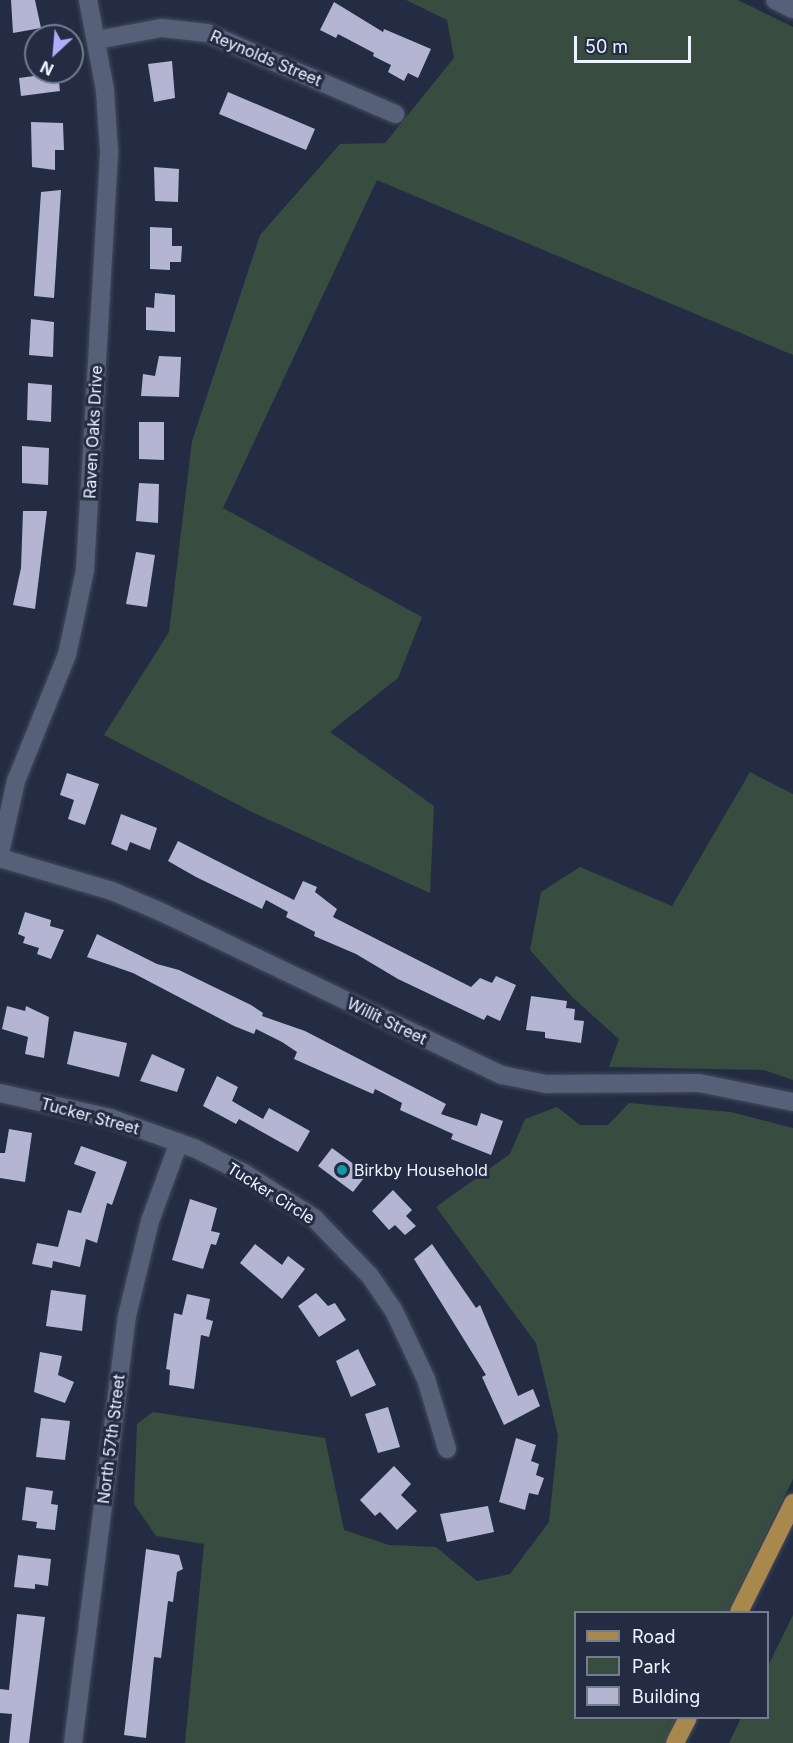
<!DOCTYPE html>
<html>
<head>
<meta charset="utf-8">
<style>
	body { margin:0 }
	#map { position:relative; width:793px; height:1743px; overflow:hidden; background:#232c42; font-family:Inter,sans-serif }
	div>[style] { position:absolute }
	.green>* { inset:0; background:#394c40 }
	.building>* { inset:0; background:#b3b5d3 }
	.roads { filter:drop-shadow(0 0 2px #434a5c) drop-shadow(0 0 2px #434a5c) }
	.minor>* { height:18px; margin:-9px; padding:0 9px; transform-origin:9px; border-radius:9px; background:#566079 }
	.major>* { height:18px; margin:-9px; padding:0 9px; transform-origin:9px; border-radius:9px; background:#a9884e }
	.dots>* { width:16px; height:16px; translate:-50% -50%; box-sizing:border-box; border:3px solid #232c42; border-radius:50% }
	span { translate:-50% -50%; white-space:nowrap; text-align:center; line-height:1.15; -webkit-text-stroke:6px #232c42; paint-order:stroke }
	.street-label { font-size:16px; color:#edf3ff }
	.poi-label { font-size:16px; color:#edf3ff }
	.left { translate:0 -50%; text-align:left }
	.legend { position:absolute; left:574px; top:1611px; width:195px; height:108px; box-sizing:border-box; background:#232c42; border:2px solid #747c8e; margin:0; padding:8px 10px; list-style:none; font-size:18px; color:#edf3ff }
	.legend li { display:flex; align-items:center; gap:12px; height:30px }
	.legend b { width:30px; border:2px solid #747c8e }
	.north { position:absolute; left:24px; top:24px; width:60px; height:60px; box-sizing:border-box; background:#232c42; border:2px solid #747c8e; border-radius:50%; rotate:206deg; font-size:16px; font-weight:700; line-height:24px; text-align:center; color:#edf3ff }
	.north::after { content:''; display:block; margin:auto; width:21px; height:27px; background:#b3acf9; clip-path:polygon(50% 0,100% 100%,50% 72%,0 100%) }
	.scale { position:absolute; left:574px; top:36px; width:117px; height:27px; box-sizing:border-box; border:3px solid #edf3ff; border-top:0; padding-left:8px; font-size:18px; line-height:21px; white-space:nowrap; color:#edf3ff; -webkit-text-stroke:4px #232c42; paint-order:stroke }
</style>
</head>
<body>
<div id="map">
	<div class="green">
		<i style="clip-path:polygon(406px 0,738px 0,793px 27px,793px 355px,377px 180px,223px 508px,422px 617px,398px 678px,330px 732px,434px 806px,430px 893px,252px 812px,104px 735px,169px 632px,192px 441px,260px 235px,340px 144px,385px 143px,454px 58px,447px 20px)"></i>
		<i style="clip-path:polygon(750px 772px,793px 794px,793px 1080px,764px 1070px,609px 1067px,619px 1039px,572px 997px,530px 950px,541px 892px,580px 867px,672px 906px)"></i>
		<i style="clip-path:polygon(629px 1103px,731px 1112px,793px 1128px,793px 1479px,728px 1612px,576px 1612px,576px 1718px,677px 1718px,665px 1743px,185px 1743px,204px 1544px,156px 1536px,134px 1504px,137px 1424px,153px 1412px,325px 1438px,344px 1530px,389px 1545px,436px 1547px,477px 1581px,510px 1574px,549px 1522px,558px 1436px,536px 1343px,436px 1207px,510px 1154px,525px 1119px,557px 1107px,580px 1125px,608px 1125px)"></i>
		<i style="clip-path:polygon(793px 1615px,793px 1743px,729px 1743px,741px 1718px,768px 1718px,768px 1666px)"></i>
	</div>
	<div class="building">
		<i style="clip-path:polygon(11px 0,35px 0,41px 28px,13px 33px)"></i>
		<i style="clip-path:polygon(334px 2px,383px 32px,384px 29px,431px 49px,418px 78px,408px 73px,404px 81px,388px 72px,391px 65px,373px 56px,374px 53px,338px 34px,336px 38px,320px 30px)"></i>
		<i style="clip-path:polygon(172px 61px,175px 98px,154px 102px,148px 64px)"></i>
		<i style="clip-path:polygon(34px 72px,58px 72px,60px 91px,21px 96px,19px 78px,34px 76px)"></i>
		<i style="clip-path:polygon(228px 92px,315px 129px,306px 150px,219px 114px)"></i>
		<i style="clip-path:polygon(31px 122px,63px 123px,64px 150px,55px 150px,55px 170px,32px 167px)"></i>
		<i style="clip-path:polygon(154px 167px,179px 169px,178px 202px,155px 201px)"></i>
		<i style="clip-path:polygon(61px 190px,54px 298px,34px 296px,41px 192px)"></i>
		<i style="clip-path:polygon(150px 227px,172px 228px,172px 246px,182px 246px,181px 262px,170px 262px,170px 270px,150px 269px)"></i>
		<i style="clip-path:polygon(155px 293px,175px 295px,175px 332px,146px 330px,146px 307px,154px 308px)"></i>
		<i style="clip-path:polygon(31px 319px,54px 322px,53px 357px,29px 355px)"></i>
		<i style="clip-path:polygon(159px 356px,181px 357px,179px 397px,141px 396px,143px 374px,155px 376px)"></i>
		<i style="clip-path:polygon(28px 383px,52px 385px,51px 422px,27px 420px)"></i>
		<i style="clip-path:polygon(139px 422px,164px 422px,164px 460px,139px 459px)"></i>
		<i style="clip-path:polygon(22px 446px,49px 448px,48px 485px,22px 483px)"></i>
		<i style="clip-path:polygon(139px 483px,159px 484px,158px 523px,136px 521px)"></i>
		<i style="clip-path:polygon(23px 511px,47px 511px,35px 609px,13px 605px,21px 568px)"></i>
		<i style="clip-path:polygon(136px 552px,155px 555px,147px 607px,126px 604px)"></i>
		<i style="clip-path:polygon(67px 773px,99px 784px,85px 825px,68px 819px,74px 800px,60px 795px)"></i>
		<i style="clip-path:polygon(121px 814px,157px 828px,150px 850px,130px 842px,127px 851px,111px 844px)"></i>
		<i style="clip-path:polygon(178px 841px,294px 900px,303px 881px,317px 887px,315px 892px,337px 909px,333px 917px,471px 987px,480px 978px,492px 983px,496px 976px,516px 985px,500px 1021px,487px 1015px,484px 1020px,398px 979px,356px 954px,314px 936px,315px 932px,286px 917px,288px 912px,266px 900px,262px 909px,196px 877px,168px 861px)"></i>
		<i style="clip-path:polygon(25px 912px,51px 920px,50px 926px,64px 930px,51px 959px,37px 954px,39px 948px,23px 943px,25px 937px,18px 934px)"></i>
		<i style="clip-path:polygon(97px 934px,157px 964px,179px 970px,251px 1005px,263px 1013px,262px 1016px,305px 1031px,446px 1104px,441px 1114px,477px 1126px,481px 1113px,503px 1121px,491px 1155px,451px 1139px,453px 1134px,400px 1110px,402px 1103px,375px 1089px,373px 1094px,294px 1059px,297px 1052px,282px 1042px,256px 1029px,254px 1034px,234px 1026px,133px 973px,87px 957px)"></i>
		<i style="clip-path:polygon(531px 996px,567px 1001px,566px 1008px,575px 1009px,574px 1020px,584px 1021px,581px 1043px,545px 1038px,545px 1032px,526px 1030px)"></i>
		<i style="clip-path:polygon(7px 1006px,25px 1011px,26px 1006px,49px 1017px,44px 1058px,25px 1054px,28px 1037px,2px 1029px)"></i>
		<i style="clip-path:polygon(74px 1031px,127px 1043px,119px 1077px,67px 1064px)"></i>
		<i style="clip-path:polygon(152px 1054px,185px 1069px,177px 1092px,140px 1081px)"></i>
		<i style="clip-path:polygon(217px 1076px,238px 1087px,232px 1101px,263px 1119px,269px 1108px,310px 1131px,298px 1152px,239px 1119px,236px 1124px,203px 1106px)"></i>
		<i style="clip-path:polygon(9px 1129px,32px 1133px,25px 1182px,0 1178px,0 1153px,5px 1153px)"></i>
		<i style="clip-path:polygon(81px 1146px,127px 1162px,112px 1205px,107px 1203px,97px 1243px,86px 1239px,80px 1267px,53px 1261px,52px 1268px,32px 1264px,37px 1243px,58px 1247px,68px 1210px,81px 1213px,96px 1172px,74px 1164px)"></i>
		<i style="clip-path:polygon(332px 1148px,367px 1174px,353px 1192px,318px 1166px)"></i>
		<i style="clip-path:polygon(393px 1190px,412px 1210px,406px 1216px,416px 1226px,405px 1235px,395px 1225px,389px 1230px,372px 1211px)"></i>
		<i style="clip-path:polygon(190px 1199px,217px 1208px,211px 1231px,220px 1233px,216px 1245px,211px 1244px,203px 1269px,172px 1260px)"></i>
		<i style="clip-path:polygon(255px 1244px,282px 1265px,288px 1256px,305px 1269px,282px 1299px,240px 1263px)"></i>
		<i style="clip-path:polygon(432px 1244px,476px 1308px,480px 1305px,518px 1396px,533px 1389px,540px 1406px,504px 1425px,482px 1377px,486px 1375px,414px 1259px)"></i>
		<i style="clip-path:polygon(51px 1290px,86px 1295px,82px 1331px,46px 1326px)"></i>
		<i style="clip-path:polygon(316px 1293px,328px 1306px,335px 1303px,346px 1320px,319px 1337px,298px 1306px)"></i>
		<i style="clip-path:polygon(187px 1294px,210px 1299px,206px 1319px,213px 1321px,209px 1337px,201px 1335px,194px 1389px,169px 1385px,170px 1370px,166px 1369px,174px 1313px,182px 1315px)"></i>
		<i style="clip-path:polygon(358px 1349px,376px 1385px,351px 1397px,336px 1361px)"></i>
		<i style="clip-path:polygon(40px 1352px,62px 1356px,58px 1375px,74px 1382px,65px 1403px,34px 1392px)"></i>
		<i style="clip-path:polygon(388px 1407px,400px 1447px,378px 1453px,365px 1414px)"></i>
		<i style="clip-path:polygon(41px 1418px,70px 1421px,65px 1460px,36px 1457px)"></i>
		<i style="clip-path:polygon(516px 1438px,536px 1445px,531px 1461px,539px 1464px,536px 1475px,544px 1478px,538px 1495px,529px 1493px,525px 1510px,499px 1502px)"></i>
		<i style="clip-path:polygon(394px 1466px,411px 1484px,401px 1495px,417px 1511px,397px 1530px,380px 1512px,375px 1516px,360px 1500px)"></i>
		<i style="clip-path:polygon(26px 1487px,53px 1491px,51px 1504px,58px 1505px,55px 1530px,36px 1528px,37px 1522px,22px 1520px)"></i>
		<i style="clip-path:polygon(488px 1506px,494px 1532px,447px 1542px,440px 1514px)"></i>
		<i style="clip-path:polygon(146px 1549px,179px 1555px,183px 1569px,177px 1572px,173px 1602px,168px 1601px,161px 1658px,154px 1657px,146px 1738px,124px 1735px)"></i>
		<i style="clip-path:polygon(18px 1555px,51px 1559px,48px 1586px,35px 1584px,35px 1589px,14px 1587px)"></i>
		<i style="clip-path:polygon(17px 1614px,45px 1617px,29px 1743px,9px 1743px,12px 1714px,0 1713px,0 1689px,9px 1690px)"></i>
	</div>
	<div class="roads">
		<div class="minor">
			<i style="left:775px;top:0;width:20px;rotate:27deg"></i>
			<i style="left:97px;top:40px;width:66px;rotate:-10.5deg"></i>
			<i style="left:162px;top:28px;width:45px;rotate:6.3deg"></i>
			<i style="left:207px;top:33px;width:205px;rotate:23.3deg"></i>
			<i style="left:0;top:853px;width:74px;rotate:-77.5deg"></i>
			<i style="left:16px;top:781px;width:136px;rotate:-68deg"></i>
			<i style="left:67px;top:655px;width:87px;rotate:-78deg"></i>
			<i style="left:85px;top:570px;width:420px;rotate:-86.7deg"></i>
			<i style="left:109px;top:151px;width:61px;rotate:-93.8deg"></i>
			<i style="left:105px;top:90px;width:92px;rotate:-100.7deg"></i>
			<i style="left:0;top:858px;width:117px;rotate:16.4deg"></i>
			<i style="left:112px;top:891px;width:51px;rotate:23.1deg"></i>
			<i style="left:159px;top:911px;width:380px;rotate:25.6deg"></i>
			<i style="left:502px;top:1075px;width:45px;rotate:11.6deg"></i>
			<i style="left:546px;top:1084px;width:153px;rotate:-0.4deg"></i>
			<i style="left:699px;top:1083px;width:96px;rotate:11.4deg"></i>
			<i style="left:0;top:1093px;width:113px;rotate:12.8deg"></i>
			<i style="left:110px;top:1118px;width:91px;rotate:19.8deg"></i>
			<i style="left:196px;top:1149px;width:54px;rotate:26.6deg"></i>
			<i style="left:244px;top:1173px;width:83px;rotate:32.7deg"></i>
			<i style="left:314px;top:1218px;width:81px;rotate:46deg"></i>
			<i style="left:370px;top:1276px;width:42px;rotate:55.6deg"></i>
			<i style="left:394px;top:1311px;width:75px;rotate:64.8deg"></i>
			<i style="left:426px;top:1379px;width:73px;rotate:73.3deg"></i>
			<i style="left:73px;top:1743px;width:430px;rotate:-82.8deg"></i>
			<i style="left:127px;top:1316px;width:98px;rotate:-76.4deg"></i>
			<i style="left:150px;top:1221px;width:84px;rotate:-69.8deg"></i>
		</div>
		<div class="major">
			<i style="left:739px;top:1612px;width:122px;rotate:-63.6deg"></i>
			<i style="left:675px;top:1743px;width:28px;rotate:-63deg"></i>
		</div>
	</div>
	<div class="dots">
		<i style="left:342px;top:1170px;background:#0f9aa8"></i>
	</div>
	<div class="street-label">
		<span style="left:266px;top:58px;rotate:23deg">Reynolds Street</span>
		<span style="left:93px;top:432px;rotate:-87deg">Raven Oaks Drive</span>
		<span style="left:387px;top:1021px;rotate:26deg">Willit Street</span>
		<span style="left:90px;top:1116px;rotate:15deg">Tucker Street</span>
		<span style="left:271px;top:1193px;rotate:32deg">Tucker Circle</span>
		<span style="left:111px;top:1439px;rotate:-83deg">North 57th Street</span>
	</div>
	<div class="poi-label">
		<span class="left" style="left:354px;top:1170px">Birkby Household</span>
	</div>
	<ul class="legend">
	<li><b style="height:8px;background:#a9884e"></b>Road</li>
	<li><b style="height:16px;background:#394c40"></b>Park</li>
	<li><b style="height:16px;background:#b3b5d3"></b>Building</li>
	</ul>
	<div class="north">N</div>
	<div class="scale">50 m</div>
</div>
</body>
</html>
